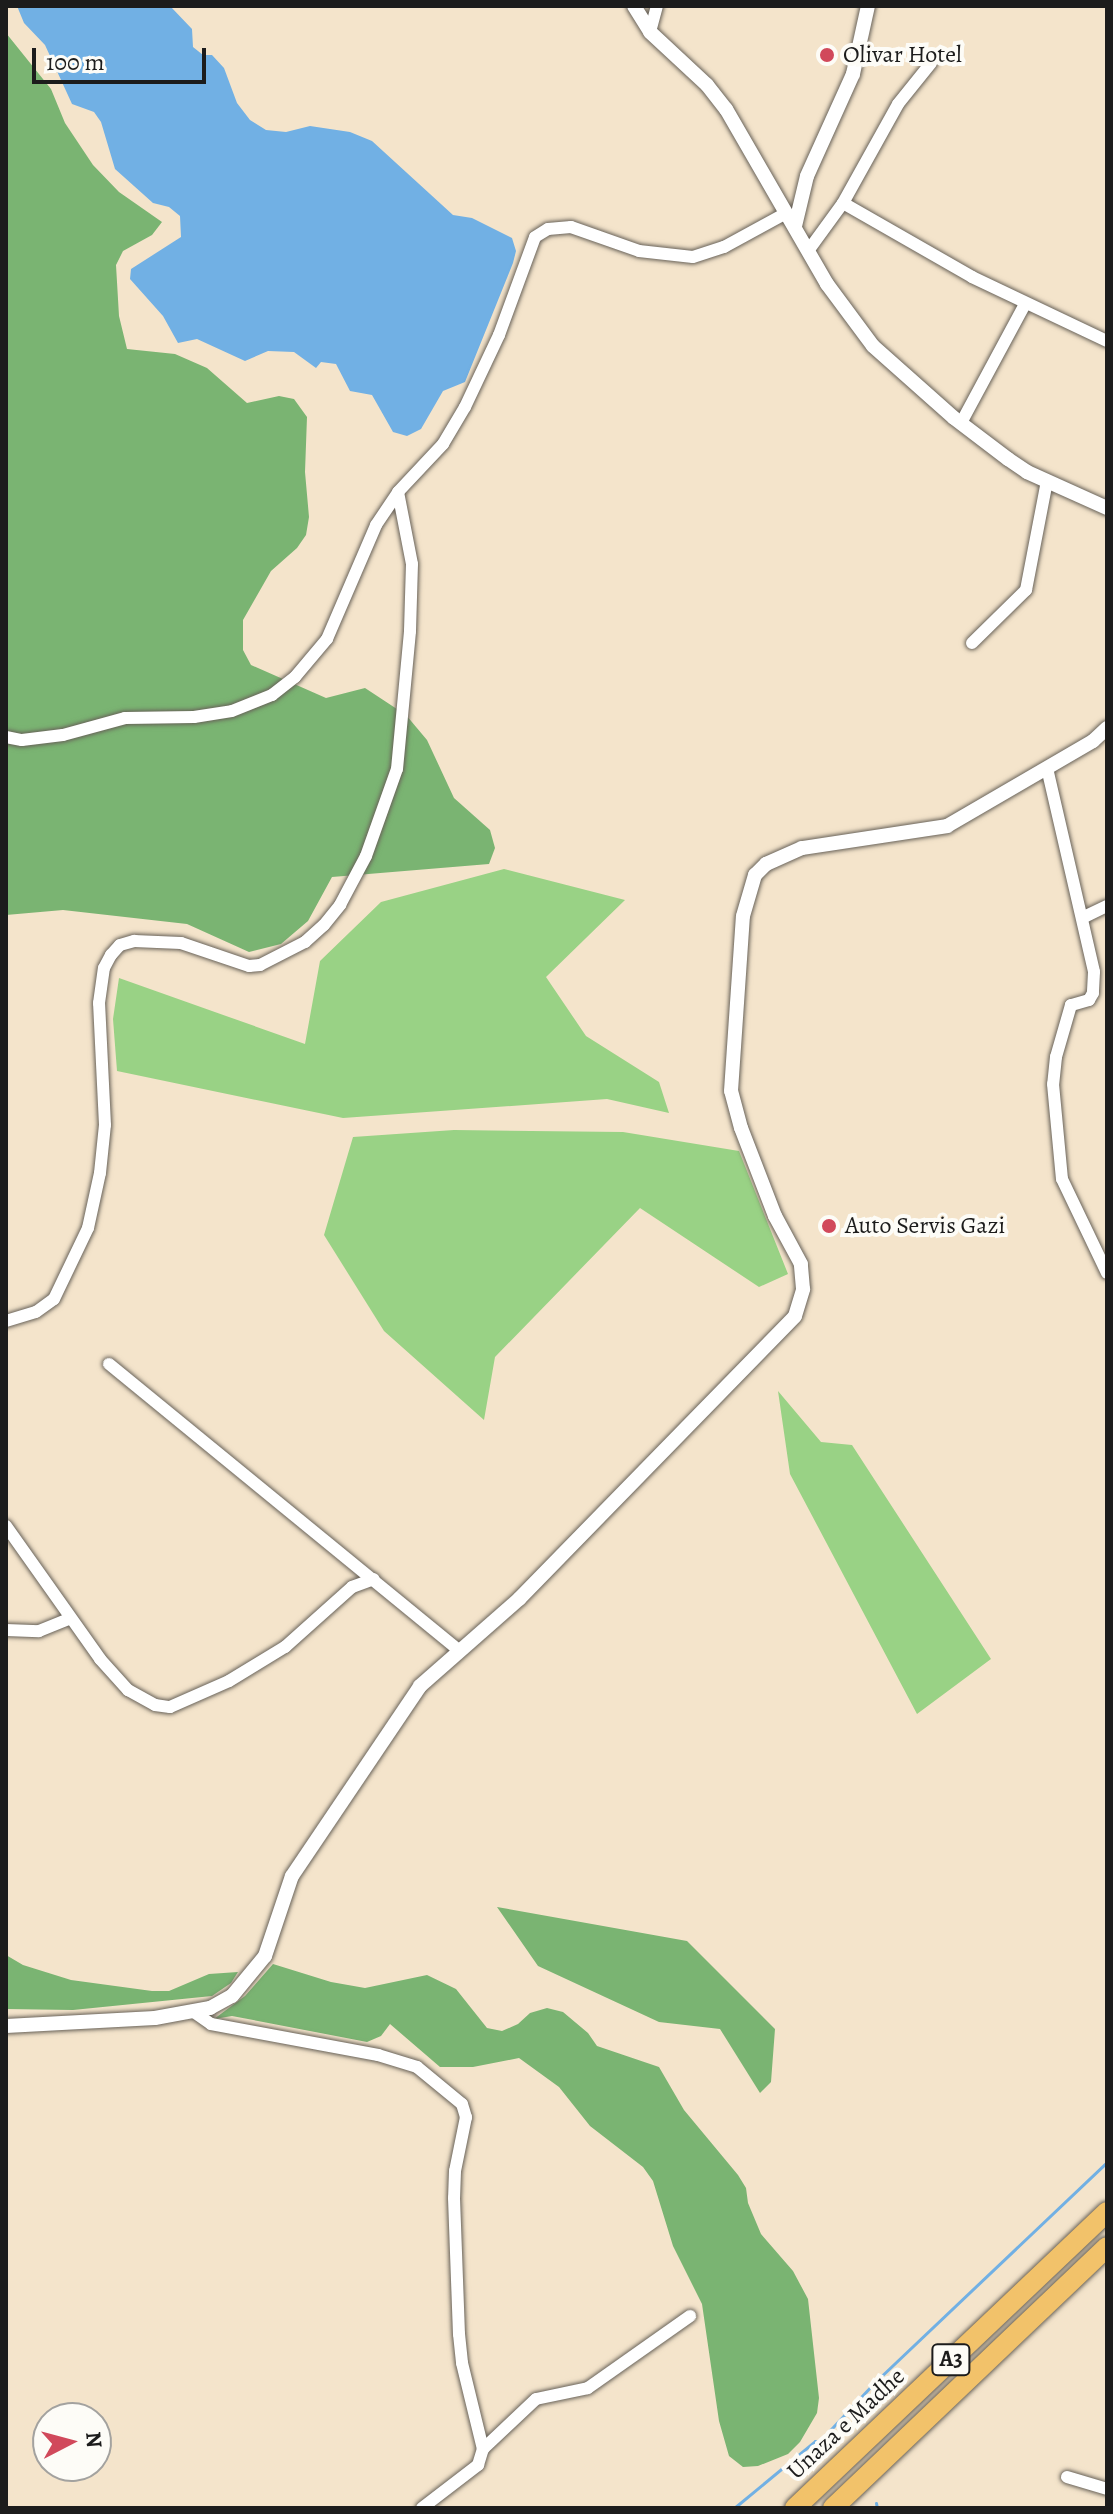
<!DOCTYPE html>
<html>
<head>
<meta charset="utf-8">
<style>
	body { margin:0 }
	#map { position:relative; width:1113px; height:2514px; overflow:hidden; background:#f4e4cb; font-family:Alegreya,serif }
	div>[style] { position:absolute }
	.green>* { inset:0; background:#99d285 }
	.forest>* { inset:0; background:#7ab472 }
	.water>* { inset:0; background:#71b0e4 }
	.stream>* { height:3px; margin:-1.5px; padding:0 1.5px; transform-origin:1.5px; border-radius:1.5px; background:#71b0e4 }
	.roads { filter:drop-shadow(0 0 2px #686259) drop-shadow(0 0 2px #686259) }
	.minor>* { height:12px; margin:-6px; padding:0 6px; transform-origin:6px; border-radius:6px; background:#fff }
	.tertiary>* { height:14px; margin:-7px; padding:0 7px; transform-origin:7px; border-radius:7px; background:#fff }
	.trunk>* { height:20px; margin:-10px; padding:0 10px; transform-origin:10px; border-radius:10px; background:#f2c26a }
	.dots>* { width:22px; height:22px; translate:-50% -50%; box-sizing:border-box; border:4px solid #fdfcf7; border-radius:50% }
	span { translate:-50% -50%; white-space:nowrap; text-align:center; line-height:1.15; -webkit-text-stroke:8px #fdfcf7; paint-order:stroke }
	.shield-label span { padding:2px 6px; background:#fdfcf7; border:2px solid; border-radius:6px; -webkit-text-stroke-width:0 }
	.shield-label { font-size:22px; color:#1c1c1c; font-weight:700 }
	.poi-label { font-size:24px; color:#1c1c1c }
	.left { translate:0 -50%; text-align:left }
	.street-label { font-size:24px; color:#1c1c1c }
	.frame { position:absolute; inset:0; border:8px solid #1c1c1c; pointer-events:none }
	.north { position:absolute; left:32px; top:2402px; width:80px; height:80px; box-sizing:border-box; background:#fdfcf7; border:2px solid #a3a29f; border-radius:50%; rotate:84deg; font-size:22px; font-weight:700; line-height:32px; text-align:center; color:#1c1c1c }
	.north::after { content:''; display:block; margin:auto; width:28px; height:36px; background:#d1495b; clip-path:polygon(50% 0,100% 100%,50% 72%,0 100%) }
	.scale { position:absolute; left:32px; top:48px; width:174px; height:36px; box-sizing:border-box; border:4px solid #1c1c1c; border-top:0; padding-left:10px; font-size:24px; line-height:28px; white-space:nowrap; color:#1c1c1c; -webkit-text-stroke:6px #fdfcf7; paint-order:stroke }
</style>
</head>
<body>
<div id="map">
	<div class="green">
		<i style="clip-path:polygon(504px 869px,625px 900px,546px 977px,586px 1036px,659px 1082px,669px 1113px,607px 1099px,343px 1118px,117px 1071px,113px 1019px,119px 978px,305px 1044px,320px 961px,381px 902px)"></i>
		<i style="clip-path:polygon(454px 1130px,623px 1132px,739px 1151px,788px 1274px,759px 1287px,640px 1208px,495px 1357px,484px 1420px,384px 1331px,324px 1235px,353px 1137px)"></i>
		<i style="clip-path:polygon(778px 1391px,821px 1442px,852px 1445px,991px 1659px,917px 1714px,790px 1474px)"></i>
	</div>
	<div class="forest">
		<i style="clip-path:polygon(6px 33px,51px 89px,65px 123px,93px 165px,119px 192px,162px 222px,152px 235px,123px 251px,116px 265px,119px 316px,127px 349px,175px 354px,207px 368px,247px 403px,279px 396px,294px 399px,307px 417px,305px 472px,309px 517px,306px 535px,297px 548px,271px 571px,243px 620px,243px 650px,251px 665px,326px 698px,365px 688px,406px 715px,427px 740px,454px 798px,490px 830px,495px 848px,489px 864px,332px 877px,308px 921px,281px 944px,249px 952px,187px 924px,63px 910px,6px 915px)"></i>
		<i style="clip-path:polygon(497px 1907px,687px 1941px,775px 2029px,771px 2082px,760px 2093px,720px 2029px,659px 2022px,538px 1966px)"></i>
		<i style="clip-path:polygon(6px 1955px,23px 1965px,71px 1980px,152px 1991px,169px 1991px,209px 1974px,238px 1972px,231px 1983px,212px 1996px,73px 2010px,6px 2009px)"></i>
		<i style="clip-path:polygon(273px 1964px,331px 1982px,365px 1988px,427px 1975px,456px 1989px,487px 2028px,502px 2031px,518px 2024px,530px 2013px,547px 2008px,563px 2012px,588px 2033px,597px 2046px,659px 2067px,684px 2110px,738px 2175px,746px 2188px,748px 2203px,761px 2234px,793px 2271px,808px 2299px,819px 2398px,817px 2413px,800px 2442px,788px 2454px,758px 2466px,743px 2467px,729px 2456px,719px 2421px,702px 2304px,673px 2246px,653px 2181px,643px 2167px,590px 2126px,559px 2087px,519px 2058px,473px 2067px,440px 2067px,390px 2024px,381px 2036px,367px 2042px,232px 2016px,214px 2019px,245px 1996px)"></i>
	</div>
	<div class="water">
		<i style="clip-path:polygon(17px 6px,171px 7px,192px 29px,193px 47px,203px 55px,212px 55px,224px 68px,237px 103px,250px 120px,266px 130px,286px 132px,310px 126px,350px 132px,372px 141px,453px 215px,472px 218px,512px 238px,516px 251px,513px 263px,465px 382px,443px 391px,421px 429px,407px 436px,393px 432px,372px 395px,350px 391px,336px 364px,321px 362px,316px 368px,294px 352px,268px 351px,245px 361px,197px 339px,178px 343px,163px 316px,130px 279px,131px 269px,181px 237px,180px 216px,169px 207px,153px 203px,115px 169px,101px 122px,94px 112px,72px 104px,45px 45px,24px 23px)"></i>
	</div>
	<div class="stream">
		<i style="left:876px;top:2503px;width:5px;rotate:79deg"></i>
		<i style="left:734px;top:2508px;width:105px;rotate:-39.6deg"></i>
		<i style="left:815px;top:2441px;width:4px;rotate:14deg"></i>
		<i style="left:819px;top:2442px;width:81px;rotate:-47deg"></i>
		<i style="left:874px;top:2383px;width:321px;rotate:-43.5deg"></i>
	</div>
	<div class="roads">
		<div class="minor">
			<i style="left:650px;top:32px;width:27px;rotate:-75deg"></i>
			<i style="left:843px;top:203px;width:149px;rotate:29.8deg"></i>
			<i style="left:972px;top:277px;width:149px;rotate:25.4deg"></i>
			<i style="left:808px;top:251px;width:59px;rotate:-53.9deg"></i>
			<i style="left:843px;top:203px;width:113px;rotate:-60.9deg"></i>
			<i style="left:898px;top:104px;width:53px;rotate:-51.2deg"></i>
			<i style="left:961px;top:423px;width:135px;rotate:-61.7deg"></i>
			<i style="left:972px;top:643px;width:76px;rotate:-44.5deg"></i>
			<i style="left:1026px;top:590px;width:111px;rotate:-79.1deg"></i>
			<i style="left:6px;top:737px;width:16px;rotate:11deg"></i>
			<i style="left:22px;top:740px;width:41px;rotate:-7deg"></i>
			<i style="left:63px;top:735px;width:64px;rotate:-15.3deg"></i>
			<i style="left:125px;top:718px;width:69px;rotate:-0.8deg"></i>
			<i style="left:194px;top:717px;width:38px;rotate:-9deg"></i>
			<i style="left:232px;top:711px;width:43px;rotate:-21.8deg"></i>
			<i style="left:272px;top:695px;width:29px;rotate:-38deg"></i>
			<i style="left:295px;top:677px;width:50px;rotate:-49.9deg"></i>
			<i style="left:327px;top:639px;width:124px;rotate:-66.7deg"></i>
			<i style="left:376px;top:525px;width:40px;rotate:-56deg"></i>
			<i style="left:398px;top:492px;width:66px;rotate:-46.8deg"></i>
			<i style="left:443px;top:444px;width:43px;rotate:-59.3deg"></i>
			<i style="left:465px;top:407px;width:80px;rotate:-64.7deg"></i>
			<i style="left:499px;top:335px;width:104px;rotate:-69.8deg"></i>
			<i style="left:535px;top:237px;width:15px;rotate:-32deg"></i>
			<i style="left:548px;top:229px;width:23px;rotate:-5deg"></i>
			<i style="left:571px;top:227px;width:72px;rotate:19.4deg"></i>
			<i style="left:639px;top:251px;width:54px;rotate:6.3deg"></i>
			<i style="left:693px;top:257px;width:33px;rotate:-18deg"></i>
			<i style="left:724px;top:247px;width:71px;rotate:-28.7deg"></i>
			<i style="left:1047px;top:768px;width:209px;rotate:77deg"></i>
			<i style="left:1094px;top:972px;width:21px;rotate:93deg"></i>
			<i style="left:1093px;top:993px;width:8px;rotate:120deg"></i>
			<i style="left:1089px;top:1000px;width:19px;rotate:164deg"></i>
			<i style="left:1071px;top:1005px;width:54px;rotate:106.1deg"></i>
			<i style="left:1056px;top:1057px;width:27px;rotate:96deg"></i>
			<i style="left:1053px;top:1084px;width:95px;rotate:84.6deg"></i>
			<i style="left:1062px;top:1179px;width:104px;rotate:64.4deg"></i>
			<i style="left:1084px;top:917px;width:25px;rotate:-26deg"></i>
			<i style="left:6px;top:1321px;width:31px;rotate:-17deg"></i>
			<i style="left:36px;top:1312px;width:22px;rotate:-36deg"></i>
			<i style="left:54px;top:1299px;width:79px;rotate:-64.4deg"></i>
			<i style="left:88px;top:1228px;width:56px;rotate:-77.7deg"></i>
			<i style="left:100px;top:1173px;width:48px;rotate:-84.1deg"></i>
			<i style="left:105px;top:1125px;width:122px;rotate:-92.8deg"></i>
			<i style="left:99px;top:1003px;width:35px;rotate:-82deg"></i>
			<i style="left:104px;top:968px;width:15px;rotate:-62deg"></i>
			<i style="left:111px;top:955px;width:13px;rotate:-48deg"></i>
			<i style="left:120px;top:945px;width:15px;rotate:-16deg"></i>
			<i style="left:134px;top:941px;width:47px;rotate:2.4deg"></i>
			<i style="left:181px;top:943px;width:72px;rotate:18.7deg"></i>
			<i style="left:249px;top:966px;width:11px;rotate:-5deg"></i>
			<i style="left:260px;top:965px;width:51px;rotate:-27.1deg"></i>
			<i style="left:305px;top:942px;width:25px;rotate:-42deg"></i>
			<i style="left:324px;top:925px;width:26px;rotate:-51deg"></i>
			<i style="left:340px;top:905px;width:55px;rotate:-62deg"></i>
			<i style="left:366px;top:856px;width:92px;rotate:-70.4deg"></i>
			<i style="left:397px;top:769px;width:139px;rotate:-84.6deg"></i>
			<i style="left:410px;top:631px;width:67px;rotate:-88.3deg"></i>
			<i style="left:412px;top:564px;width:73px;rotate:-101deg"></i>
			<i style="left:109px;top:1364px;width:453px;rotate:39.3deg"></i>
			<i style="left:6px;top:1526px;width:163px;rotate:54.7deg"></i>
			<i style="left:100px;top:1659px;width:42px;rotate:47.9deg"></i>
			<i style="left:128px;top:1690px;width:31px;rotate:29deg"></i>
			<i style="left:155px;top:1705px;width:15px;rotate:8deg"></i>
			<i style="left:170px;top:1707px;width:64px;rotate:-23.8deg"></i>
			<i style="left:229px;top:1681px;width:66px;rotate:-31.3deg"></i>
			<i style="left:285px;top:1647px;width:90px;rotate:-41.8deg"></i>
			<i style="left:352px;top:1587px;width:23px;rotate:-20deg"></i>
			<i style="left:6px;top:1630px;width:33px;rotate:2deg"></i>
			<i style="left:39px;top:1631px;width:32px;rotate:-22deg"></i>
			<i style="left:194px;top:2012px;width:21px;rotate:35deg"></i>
			<i style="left:211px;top:2024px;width:170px;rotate:10.5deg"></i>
			<i style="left:378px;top:2055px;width:41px;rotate:17.1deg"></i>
			<i style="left:417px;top:2067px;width:58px;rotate:39.4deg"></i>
			<i style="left:462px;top:2104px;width:14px;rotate:73deg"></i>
			<i style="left:466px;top:2117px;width:55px;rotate:101.5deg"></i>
			<i style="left:455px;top:2171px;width:27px;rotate:92deg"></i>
			<i style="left:454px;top:2198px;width:136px;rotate:87.9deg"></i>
			<i style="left:459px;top:2334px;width:29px;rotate:84deg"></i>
			<i style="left:462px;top:2363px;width:89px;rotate:76.3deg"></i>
			<i style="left:1067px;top:2477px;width:42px;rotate:16.7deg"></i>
			<i style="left:422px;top:2508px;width:71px;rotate:-37.5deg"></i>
			<i style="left:478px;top:2465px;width:17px;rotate:-73deg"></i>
			<i style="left:483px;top:2449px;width:73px;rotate:-43.3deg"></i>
			<i style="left:536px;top:2399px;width:53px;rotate:-11.9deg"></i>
			<i style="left:588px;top:2388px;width:125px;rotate:-35.2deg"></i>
		</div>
		<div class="tertiary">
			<i style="left:634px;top:6px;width:31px;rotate:58deg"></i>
			<i style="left:650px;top:32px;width:78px;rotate:42.9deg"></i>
			<i style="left:707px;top:85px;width:31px;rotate:52deg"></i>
			<i style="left:726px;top:109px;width:202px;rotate:60deg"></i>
			<i style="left:827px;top:284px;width:77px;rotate:53.4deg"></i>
			<i style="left:873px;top:346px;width:108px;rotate:41.6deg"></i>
			<i style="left:954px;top:418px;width:68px;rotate:37.2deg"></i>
			<i style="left:1008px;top:459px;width:23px;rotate:34deg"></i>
			<i style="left:1027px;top:472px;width:88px;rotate:24.2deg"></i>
			<i style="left:795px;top:226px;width:51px;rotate:-76.5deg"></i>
			<i style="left:807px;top:176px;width:112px;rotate:-65.7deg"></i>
			<i style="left:853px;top:74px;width:70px;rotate:-77.6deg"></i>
			<i style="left:6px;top:2026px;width:149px;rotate:-3.1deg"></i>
			<i style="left:155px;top:2018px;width:56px;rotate:-10.3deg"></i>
			<i style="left:210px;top:2008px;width:25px;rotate:-29deg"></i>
			<i style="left:232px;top:1996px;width:52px;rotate:-50.5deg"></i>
			<i style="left:265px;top:1956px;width:84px;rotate:-71.4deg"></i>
			<i style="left:292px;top:1876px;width:229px;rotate:-56deg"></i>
			<i style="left:420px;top:1686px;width:132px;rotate:-41.3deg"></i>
			<i style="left:519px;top:1599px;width:395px;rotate:-45.7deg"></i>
			<i style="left:795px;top:1316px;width:28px;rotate:-73deg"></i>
			<i style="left:803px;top:1289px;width:25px;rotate:-95deg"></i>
			<i style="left:801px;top:1264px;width:55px;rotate:-118.4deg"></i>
			<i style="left:775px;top:1216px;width:94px;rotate:-111.1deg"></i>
			<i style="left:741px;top:1128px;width:38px;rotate:-105deg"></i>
			<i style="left:731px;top:1091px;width:175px;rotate:-86.1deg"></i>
			<i style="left:743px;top:916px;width:43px;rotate:-73.7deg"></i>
			<i style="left:755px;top:875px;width:16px;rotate:-45deg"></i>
			<i style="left:766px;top:864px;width:39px;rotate:-24deg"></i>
			<i style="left:802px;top:848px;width:147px;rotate:-8.6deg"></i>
			<i style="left:947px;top:826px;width:169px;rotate:-30.2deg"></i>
			<i style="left:1093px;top:741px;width:19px;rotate:-43deg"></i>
		</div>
		<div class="trunk">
			<i style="left:795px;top:2508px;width:430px;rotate:-43.5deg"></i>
			<i style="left:833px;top:2508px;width:378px;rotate:-43.6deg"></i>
		</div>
	</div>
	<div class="dots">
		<i style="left:827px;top:55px;background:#d1495b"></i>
		<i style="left:829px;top:1226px;background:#d1495b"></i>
	</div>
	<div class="shield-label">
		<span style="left:951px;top:2360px">A3</span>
	</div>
	<div class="poi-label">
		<span class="left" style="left:843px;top:55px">Olivar Hotel</span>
		<span class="left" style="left:845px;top:1226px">Auto Servis Gazi</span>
	</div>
	<div class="street-label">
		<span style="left:846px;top:2424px;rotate:-43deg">Unaza e Madhe</span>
	</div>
	<div class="frame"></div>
	<div class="north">N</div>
	<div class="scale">100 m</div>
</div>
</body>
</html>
